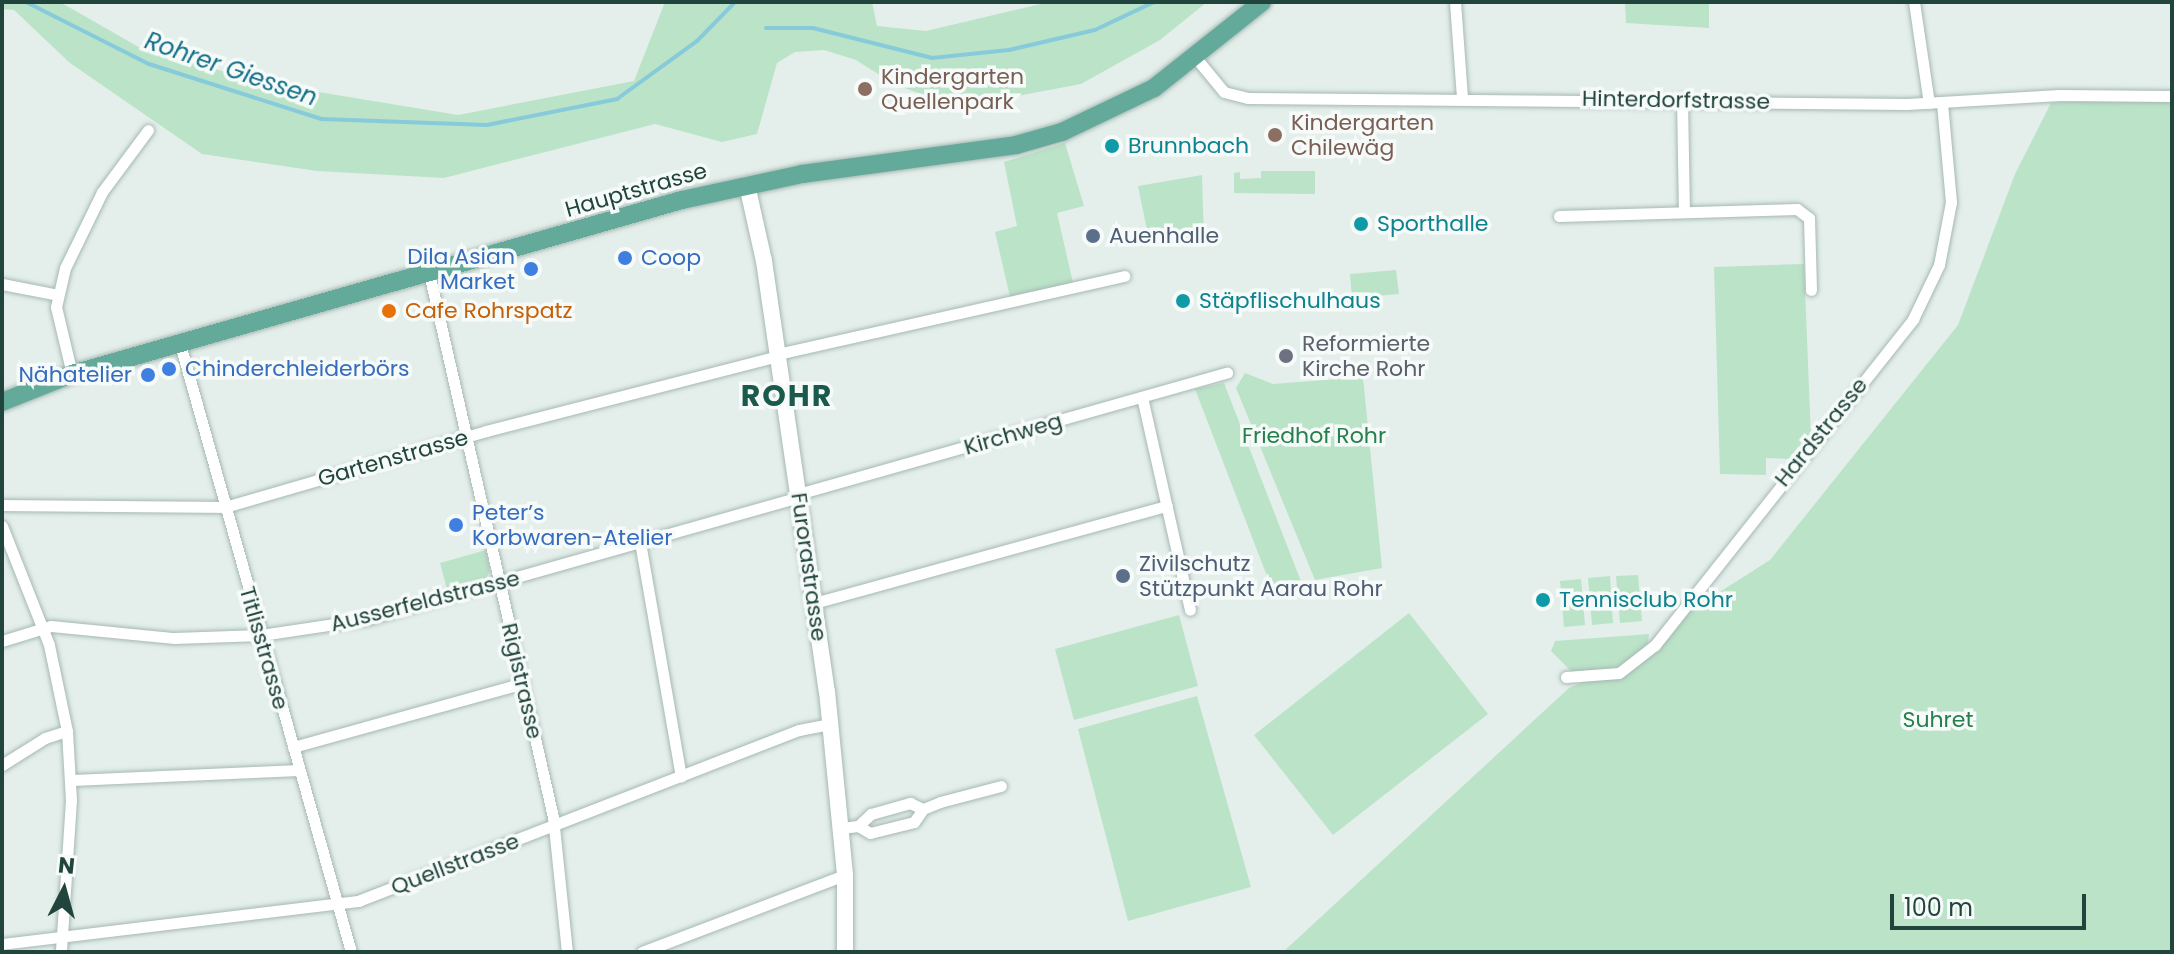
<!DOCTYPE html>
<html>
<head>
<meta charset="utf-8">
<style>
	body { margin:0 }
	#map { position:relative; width:2174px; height:954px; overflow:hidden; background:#e4efeb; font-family:Poppins,sans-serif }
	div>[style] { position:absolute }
	.green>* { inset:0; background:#bbe3c8 }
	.stream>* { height:4px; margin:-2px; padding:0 2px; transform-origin:2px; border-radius:2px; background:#87cada }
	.roads { filter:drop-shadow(0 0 2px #a6b8b3) drop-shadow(0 0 2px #a6b8b3) }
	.street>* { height:11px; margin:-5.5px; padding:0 5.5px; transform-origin:5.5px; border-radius:5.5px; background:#fff }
	.secondary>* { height:16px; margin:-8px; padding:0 8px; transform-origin:8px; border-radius:8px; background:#fff }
	.primary>* { height:18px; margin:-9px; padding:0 9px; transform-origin:9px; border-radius:9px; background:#64aa9b }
	.dots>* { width:22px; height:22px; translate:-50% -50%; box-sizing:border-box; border:4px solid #f6fbf9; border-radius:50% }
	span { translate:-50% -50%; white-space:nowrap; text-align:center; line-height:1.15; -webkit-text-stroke:7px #f6fbf9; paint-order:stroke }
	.education-label { font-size:22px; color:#785e54 }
	.left { translate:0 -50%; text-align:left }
	.street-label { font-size:22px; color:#21443c }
	.culture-label { font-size:22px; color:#0d838f }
	.service-label { font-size:22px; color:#4e5e75 }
	.shop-label { font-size:22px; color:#366cbe }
	.right { translate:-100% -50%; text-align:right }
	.food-label { font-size:22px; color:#c56008 }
	.worship-label { font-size:22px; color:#5b616d }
	.park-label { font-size:22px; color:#26804d }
	.water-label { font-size:24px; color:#136f88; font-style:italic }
	.district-label { font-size:30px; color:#1a594c; font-weight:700; letter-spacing:2px }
	.frame { position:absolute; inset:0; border:4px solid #21443c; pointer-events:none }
	.north { position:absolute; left:24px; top:850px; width:80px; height:80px; -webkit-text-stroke:6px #f6fbf9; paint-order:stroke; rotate:6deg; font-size:22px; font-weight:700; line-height:32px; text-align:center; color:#21443c }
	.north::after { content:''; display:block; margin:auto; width:28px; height:36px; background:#21443c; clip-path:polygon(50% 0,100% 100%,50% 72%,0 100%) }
	.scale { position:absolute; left:1890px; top:894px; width:196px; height:36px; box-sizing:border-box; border:4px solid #21443c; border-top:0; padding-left:10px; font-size:24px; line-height:28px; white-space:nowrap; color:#21443c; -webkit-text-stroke:6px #f6fbf9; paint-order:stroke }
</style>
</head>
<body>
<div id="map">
	<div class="green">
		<i style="clip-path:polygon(2px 2px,60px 2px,142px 49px,270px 84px,458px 115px,634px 81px,665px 2px,872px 2px,877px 26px,926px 31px,1049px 2px,1207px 2px,1160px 40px,1081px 84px,996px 100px,937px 100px,894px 84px,856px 60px,824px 50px,795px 52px,777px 63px,757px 134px,722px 142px,655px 124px,444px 178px,317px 171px,202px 154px,70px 63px,14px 10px,2px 9px)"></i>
		<i style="clip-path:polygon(1625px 2px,1709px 2px,1709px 28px,1626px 23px)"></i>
		<i style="clip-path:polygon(2172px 96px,2172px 952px,1283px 952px,1569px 688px,1624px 665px,1601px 672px,1572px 672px,1551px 651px,1555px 641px,1649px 634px,1648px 644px,1663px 628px,1770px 560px,1958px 325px,2015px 174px,2051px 103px)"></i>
		<i style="clip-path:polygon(1065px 143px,1084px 206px,1057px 213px,1073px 283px,1010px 297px,995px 232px,1017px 226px,1004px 162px)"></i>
		<i style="clip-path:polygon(1261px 171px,1315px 171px,1315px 194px,1234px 193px,1234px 173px,1240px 172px,1240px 179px,1261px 178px)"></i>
		<i style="clip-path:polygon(1202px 175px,1204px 241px,1156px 246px,1149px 240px,1138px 186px)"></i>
		<i style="clip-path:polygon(1804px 264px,1811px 438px,1791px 459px,1766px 458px,1766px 475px,1720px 474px,1714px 267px)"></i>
		<i style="clip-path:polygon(1396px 270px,1399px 294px,1352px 298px,1350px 274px)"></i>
		<i style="clip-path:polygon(1245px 373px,1273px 384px,1363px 377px,1382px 568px,1315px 580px,1236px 388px)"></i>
		<i style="clip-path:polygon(1224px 383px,1302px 584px,1272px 589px,1195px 389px)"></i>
		<i style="clip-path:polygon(486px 550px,490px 571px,485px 580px,448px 593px,440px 563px)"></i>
		<i style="clip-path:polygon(1638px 575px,1642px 621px,1620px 623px,1616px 576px)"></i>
		<i style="clip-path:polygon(1610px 576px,1613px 623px,1592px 625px,1588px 578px)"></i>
		<i style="clip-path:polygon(1581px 579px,1585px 625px,1564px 627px,1560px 581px)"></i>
		<i style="clip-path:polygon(1409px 613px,1488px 714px,1333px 835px,1254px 735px)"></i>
		<i style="clip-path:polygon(1179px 615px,1198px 686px,1074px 720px,1055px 649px)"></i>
		<i style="clip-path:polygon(1197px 696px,1251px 887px,1128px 921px,1078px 729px)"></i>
	</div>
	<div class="stream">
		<i style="left:26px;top:2px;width:138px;rotate:26.8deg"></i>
		<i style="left:149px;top:64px;width:181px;rotate:17.7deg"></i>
		<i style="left:321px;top:119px;width:166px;rotate:2.1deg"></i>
		<i style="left:487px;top:125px;width:133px;rotate:-11.3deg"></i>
		<i style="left:617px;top:99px;width:99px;rotate:-35.9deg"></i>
		<i style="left:697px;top:41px;width:54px;rotate:-45.7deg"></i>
		<i style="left:766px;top:28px;width:47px"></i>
		<i style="left:813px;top:28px;width:123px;rotate:14.1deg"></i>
		<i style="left:932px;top:58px;width:77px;rotate:-5.9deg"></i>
		<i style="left:1009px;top:50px;width:88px;rotate:-13.1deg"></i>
		<i style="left:1095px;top:30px;width:65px;rotate:-25.4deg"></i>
	</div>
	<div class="roads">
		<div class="street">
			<i style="left:1455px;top:2px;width:96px;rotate:85.8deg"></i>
			<i style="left:1914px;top:2px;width:102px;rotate:81.6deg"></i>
			<i style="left:1196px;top:58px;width:44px;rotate:50.5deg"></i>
			<i style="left:1224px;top:92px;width:25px;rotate:14deg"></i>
			<i style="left:1248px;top:98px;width:659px;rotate:0.52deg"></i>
			<i style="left:1907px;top:104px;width:152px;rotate:-3.4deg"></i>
			<i style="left:2059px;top:95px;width:113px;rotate:0.5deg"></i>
			<i style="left:1682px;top:99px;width:113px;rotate:89deg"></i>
			<i style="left:1559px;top:216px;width:238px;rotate:-1.7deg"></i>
			<i style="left:1797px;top:209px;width:15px;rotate:37deg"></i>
			<i style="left:1809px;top:218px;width:72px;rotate:88.4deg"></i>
			<i style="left:429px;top:273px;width:558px;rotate:77.16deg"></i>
			<i style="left:553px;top:817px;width:136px;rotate:84.1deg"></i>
			<i style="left:2px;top:284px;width:57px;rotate:11.1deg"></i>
			<i style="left:180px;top:344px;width:632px;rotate:74.29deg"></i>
			<i style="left:778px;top:354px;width:355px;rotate:-12.7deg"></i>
			<i style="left:72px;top:374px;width:69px;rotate:-103.4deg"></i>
			<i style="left:56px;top:307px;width:40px;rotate:-77deg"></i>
			<i style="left:65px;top:268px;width:85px;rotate:-64deg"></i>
			<i style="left:102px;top:192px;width:77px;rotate:-53.4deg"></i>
			<i style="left:1142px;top:397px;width:218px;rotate:77.3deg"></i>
			<i style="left:798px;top:494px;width:446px;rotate:-15.8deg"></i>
			<i style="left:2px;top:505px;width:223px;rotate:0.5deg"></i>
			<i style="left:225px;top:507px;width:272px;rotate:-16.2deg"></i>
			<i style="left:486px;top:431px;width:301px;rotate:-14.4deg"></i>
			<i style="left:2px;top:526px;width:128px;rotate:68.4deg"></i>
			<i style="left:49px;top:645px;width:88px;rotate:78.2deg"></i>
			<i style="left:67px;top:731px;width:69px;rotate:86.7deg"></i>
			<i style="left:71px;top:800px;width:152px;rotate:93.8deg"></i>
			<i style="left:640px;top:542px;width:238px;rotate:80.1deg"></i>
			<i style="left:814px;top:603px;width:366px;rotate:-15.4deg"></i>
			<i style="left:2px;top:641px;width:51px;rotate:-17deg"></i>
			<i style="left:51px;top:626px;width:124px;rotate:5.6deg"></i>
			<i style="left:174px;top:638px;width:87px;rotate:-2deg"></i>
			<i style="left:261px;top:635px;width:108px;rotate:-8.5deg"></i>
			<i style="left:368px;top:619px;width:448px;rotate:-15.8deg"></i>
			<i style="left:1566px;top:677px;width:53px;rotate:-4.3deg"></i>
			<i style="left:1619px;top:673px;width:46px;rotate:-37.9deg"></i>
			<i style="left:1655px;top:645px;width:416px;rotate:-51.6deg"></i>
			<i style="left:1913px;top:319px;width:60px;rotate:-64.3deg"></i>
			<i style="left:1939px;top:265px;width:64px;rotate:-79.2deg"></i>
			<i style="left:1951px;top:202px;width:99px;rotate:-95.2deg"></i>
			<i style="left:293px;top:747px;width:239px;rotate:-15.5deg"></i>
			<i style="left:2px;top:765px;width:51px;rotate:-32.1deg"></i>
			<i style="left:45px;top:738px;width:23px;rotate:-18deg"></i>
			<i style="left:72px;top:780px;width:227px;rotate:-2.5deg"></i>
			<i style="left:858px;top:826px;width:18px;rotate:-43deg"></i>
			<i style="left:871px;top:814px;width:41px;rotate:-15.8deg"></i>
			<i style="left:910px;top:803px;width:14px;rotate:25deg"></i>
			<i style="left:841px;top:828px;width:17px;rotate:-7deg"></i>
			<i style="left:858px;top:826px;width:14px;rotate:30deg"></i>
			<i style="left:870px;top:833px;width:45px;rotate:-14deg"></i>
			<i style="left:914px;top:822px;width:16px;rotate:-55deg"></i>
			<i style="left:923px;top:809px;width:18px;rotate:-22deg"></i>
			<i style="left:940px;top:802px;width:63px;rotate:-14.7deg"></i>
			<i style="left:2px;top:944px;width:359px;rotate:-6.9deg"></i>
			<i style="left:358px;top:901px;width:473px;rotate:-21.2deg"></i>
			<i style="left:799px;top:730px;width:32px;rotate:-11deg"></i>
			<i style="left:642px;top:952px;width:217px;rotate:-20.8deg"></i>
		</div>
		<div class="secondary">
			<i style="left:747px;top:185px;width:78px;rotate:77.4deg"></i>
			<i style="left:764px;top:261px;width:435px;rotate:81.7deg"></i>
			<i style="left:827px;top:691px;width:185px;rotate:84.4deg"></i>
			<i style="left:845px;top:875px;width:77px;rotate:90deg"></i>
		</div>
		<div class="primary">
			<i style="left:2px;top:402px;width:75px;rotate:-21.8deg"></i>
			<i style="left:72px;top:374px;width:634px;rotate:-15.92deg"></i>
			<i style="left:682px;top:200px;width:123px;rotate:-12.2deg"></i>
			<i style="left:802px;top:174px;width:216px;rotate:-7.7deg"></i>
			<i style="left:1016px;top:145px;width:48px;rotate:-15.8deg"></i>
			<i style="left:1062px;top:132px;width:102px;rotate:-25.6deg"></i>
			<i style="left:1154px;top:88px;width:138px;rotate:-38.5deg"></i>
		</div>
	</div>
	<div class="dots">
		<i style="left:865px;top:89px;background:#8d6e63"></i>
		<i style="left:1275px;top:135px;background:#8d6e63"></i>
		<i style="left:1112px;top:146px;background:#0f9aa8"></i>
		<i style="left:1361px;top:224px;background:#0f9aa8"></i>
		<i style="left:1093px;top:236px;background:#5c6f8a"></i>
		<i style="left:625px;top:258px;background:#3f7fe0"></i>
		<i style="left:531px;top:269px;background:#3f7fe0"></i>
		<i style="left:1183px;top:301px;background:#0f9aa8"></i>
		<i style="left:389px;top:311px;background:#e8710a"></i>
		<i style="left:1286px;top:356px;background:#6b7280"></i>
		<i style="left:169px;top:369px;background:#3f7fe0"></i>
		<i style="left:148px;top:375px;background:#3f7fe0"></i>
		<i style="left:456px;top:525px;background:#3f7fe0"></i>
		<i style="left:1123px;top:576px;background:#5c6f8a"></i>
		<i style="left:1543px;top:600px;background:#0f9aa8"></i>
	</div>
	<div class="education-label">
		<span class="left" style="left:881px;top:89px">Kindergarten<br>Quellenpark</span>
		<span class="left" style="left:1291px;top:135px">Kindergarten<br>Chilewäg</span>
	</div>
	<div class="street-label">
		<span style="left:1676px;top:100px;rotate:1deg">Hinterdorfstrasse</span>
		<span style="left:636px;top:190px;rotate:-16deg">Hauptstrasse</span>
		<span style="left:1821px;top:432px;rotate:-51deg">Hardstrasse</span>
		<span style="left:1013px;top:434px;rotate:-16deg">Kirchweg</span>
		<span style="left:393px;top:458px;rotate:-16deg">Gartenstrasse</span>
		<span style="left:809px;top:567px;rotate:82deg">Furorastrasse</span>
		<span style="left:425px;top:601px;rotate:-14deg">Ausserfeldstrasse</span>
		<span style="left:264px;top:648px;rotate:74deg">Titlisstrasse</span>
		<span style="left:522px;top:681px;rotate:77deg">Rigistrasse</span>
		<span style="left:455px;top:864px;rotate:-21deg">Quellstrasse</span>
	</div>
	<div class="culture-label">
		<span class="left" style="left:1128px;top:146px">Brunnbach</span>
		<span class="left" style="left:1377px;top:224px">Sporthalle</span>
		<span class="left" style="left:1199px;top:301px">Stäpflischulhaus</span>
		<span class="left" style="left:1559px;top:600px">Tennisclub Rohr</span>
	</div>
	<div class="service-label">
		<span class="left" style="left:1109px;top:236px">Auenhalle</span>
		<span class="left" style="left:1139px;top:576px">Zivilschutz<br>Stützpunkt Aarau Rohr</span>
	</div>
	<div class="shop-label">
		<span class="right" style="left:515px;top:269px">Dila Asian<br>Market</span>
		<span class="left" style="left:641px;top:258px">Coop</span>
		<span class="left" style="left:185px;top:369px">Chinderchleiderbörs</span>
		<span class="right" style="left:132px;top:375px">Nähatelier</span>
		<span class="left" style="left:472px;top:525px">Peter’s<br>Korbwaren-Atelier</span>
	</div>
	<div class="food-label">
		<span class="left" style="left:405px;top:311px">Cafe Rohrspatz</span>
	</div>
	<div class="worship-label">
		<span class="left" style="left:1302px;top:356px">Reformierte<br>Kirche Rohr</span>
	</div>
	<div class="park-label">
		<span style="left:1314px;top:436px">Friedhof Rohr</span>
		<span style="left:1938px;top:720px">Suhret</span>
	</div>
	<div class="water-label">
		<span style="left:231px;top:69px;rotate:19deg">Rohrer Giessen</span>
	</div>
	<div class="district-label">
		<span style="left:787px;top:396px">ROHR</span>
	</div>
	<div class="frame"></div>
	<div class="north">N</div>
	<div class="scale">100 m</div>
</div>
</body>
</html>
